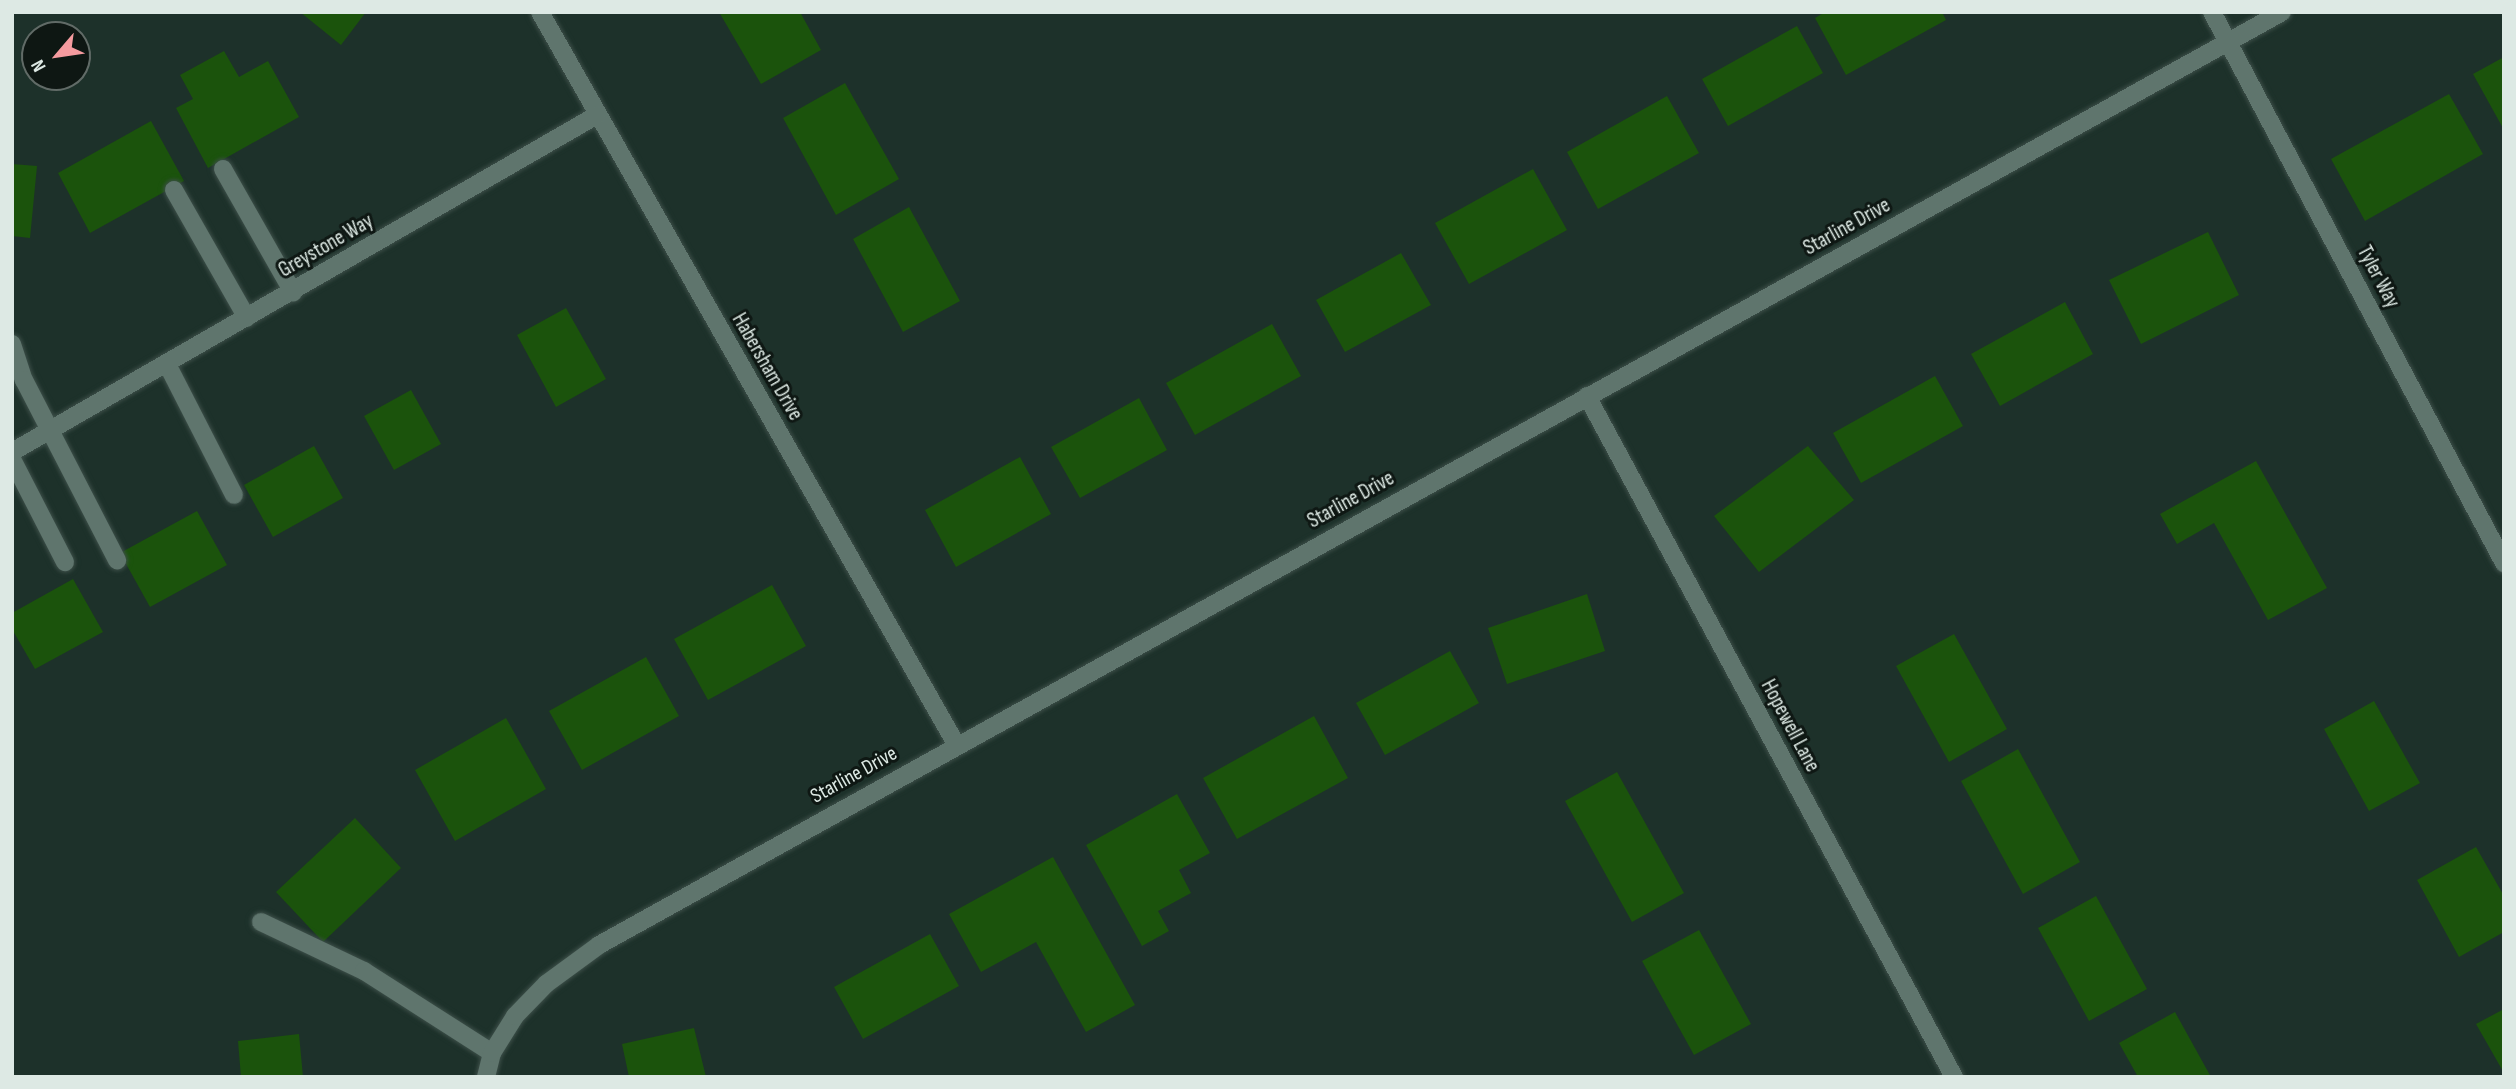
<!DOCTYPE html>
<html>
<head>
<meta charset="utf-8">
<style>
	body { margin:0 }
	#map { position:relative; width:2516px; height:1089px; overflow:hidden; background:#1d312a; font-family:"Sofia Sans Condensed",sans-serif }
	div>[style] { position:absolute }
	.building>* { inset:0; background:#1b530c }
	.roads { filter:drop-shadow(0 0 2px #3d4f49) drop-shadow(0 0 2px #3d4f49) }
	.service>* { height:18px; margin:-9px; padding:0 9px; transform-origin:9px; border-radius:9px; background:#5f756d }
	.minor>* { height:18px; margin:-9px; padding:0 9px; transform-origin:9px; border-radius:9px; background:#5f756d }
	span { translate:-50% -50%; white-space:nowrap; text-align:center; line-height:1.15; -webkit-text-stroke:6px #0e1713; paint-order:stroke }
	.street-label { font-size:21px; color:#dde9e4 }
	.frame { position:absolute; inset:0; border:14px solid #dde9e4; pointer-events:none }
	.north { position:absolute; left:21px; top:21px; width:70px; height:70px; box-sizing:border-box; background:#0e1713; border:2px solid #616b67; border-radius:50%; rotate:241deg; font-size:19px; font-weight:700; line-height:28px; text-align:center; color:#dde9e4 }
	.north::after { content:''; display:block; margin:auto; width:24px; height:32px; background:#f59b9f; clip-path:polygon(50% 0,100% 100%,50% 72%,0 100%) }
</style>
</head>
<body>
<div id="map">
	<div class="building">
		<i style="clip-path:polygon(300px 12px,366px 12px,341px 45px)"></i>
		<i style="clip-path:polygon(719px 12px,800px 12px,821px 50px,761px 84px)"></i>
		<i style="clip-path:polygon(1825px 12px,1942px 12px,1946px 20px,1846px 75px,1815px 18px)"></i>
		<i style="clip-path:polygon(1797px 26px,1823px 73px,1728px 126px,1702px 79px)"></i>
		<i style="clip-path:polygon(224px 51px,239px 77px,268px 61px,299px 117px,208px 168px,176px 108px,193px 99px,180px 75px)"></i>
		<i style="clip-path:polygon(2504px 57px,2504px 130px,2473px 74px)"></i>
		<i style="clip-path:polygon(845px 83px,899px 179px,836px 215px,783px 118px)"></i>
		<i style="clip-path:polygon(2449px 94px,2483px 154px,2365px 221px,2331px 159px)"></i>
		<i style="clip-path:polygon(1667px 96px,1699px 153px,1598px 209px,1567px 152px)"></i>
		<i style="clip-path:polygon(151px 121px,184px 181px,90px 233px,58px 173px)"></i>
		<i style="clip-path:polygon(12px 164px,37px 166px,30px 238px,12px 236px)"></i>
		<i style="clip-path:polygon(1533px 169px,1567px 230px,1469px 284px,1435px 223px)"></i>
		<i style="clip-path:polygon(909px 207px,960px 301px,903px 332px,853px 239px)"></i>
		<i style="clip-path:polygon(2208px 232px,2239px 295px,2141px 344px,2109px 280px)"></i>
		<i style="clip-path:polygon(1401px 253px,1431px 305px,1345px 352px,1316px 300px)"></i>
		<i style="clip-path:polygon(2065px 302px,2093px 354px,2000px 406px,1971px 354px)"></i>
		<i style="clip-path:polygon(566px 308px,606px 379px,556px 407px,517px 335px)"></i>
		<i style="clip-path:polygon(1272px 324px,1301px 376px,1195px 435px,1166px 383px)"></i>
		<i style="clip-path:polygon(1935px 376px,1963px 426px,1861px 483px,1833px 433px)"></i>
		<i style="clip-path:polygon(411px 390px,441px 444px,394px 470px,364px 416px)"></i>
		<i style="clip-path:polygon(1139px 398px,1167px 450px,1080px 498px,1051px 447px)"></i>
		<i style="clip-path:polygon(314px 446px,343px 498px,273px 537px,244px 485px)"></i>
		<i style="clip-path:polygon(1808px 446px,1854px 500px,1759px 572px,1714px 516px)"></i>
		<i style="clip-path:polygon(1020px 457px,1051px 514px,956px 567px,925px 510px)"></i>
		<i style="clip-path:polygon(2256px 461px,2327px 588px,2268px 620px,2214px 523px,2177px 544px,2160px 514px)"></i>
		<i style="clip-path:polygon(197px 511px,227px 565px,150px 607px,120px 553px)"></i>
		<i style="clip-path:polygon(73px 579px,103px 632px,35px 669px,12px 629px,12px 613px)"></i>
		<i style="clip-path:polygon(772px 585px,806px 646px,708px 700px,674px 639px)"></i>
		<i style="clip-path:polygon(1587px 594px,1605px 651px,1507px 684px,1488px 628px)"></i>
		<i style="clip-path:polygon(1954px 634px,2007px 729px,1949px 762px,1896px 666px)"></i>
		<i style="clip-path:polygon(1450px 651px,1479px 703px,1385px 755px,1356px 703px)"></i>
		<i style="clip-path:polygon(646px 657px,679px 716px,582px 770px,549px 711px)"></i>
		<i style="clip-path:polygon(2374px 701px,2420px 783px,2369px 811px,2324px 729px)"></i>
		<i style="clip-path:polygon(1314px 716px,1348px 778px,1237px 839px,1203px 778px)"></i>
		<i style="clip-path:polygon(506px 718px,546px 789px,455px 841px,415px 770px)"></i>
		<i style="clip-path:polygon(2018px 749px,2080px 862px,2023px 894px,1961px 781px)"></i>
		<i style="clip-path:polygon(1617px 772px,1684px 893px,1632px 922px,1565px 801px)"></i>
		<i style="clip-path:polygon(1177px 794px,1210px 853px,1179px 870px,1191px 893px,1158px 911px,1169px 931px,1142px 946px,1086px 845px)"></i>
		<i style="clip-path:polygon(355px 818px,401px 868px,323px 942px,276px 892px)"></i>
		<i style="clip-path:polygon(2476px 847px,2504px 896px,2504px 932px,2459px 957px,2417px 880px)"></i>
		<i style="clip-path:polygon(1053px 857px,1135px 1005px,1086px 1032px,1036px 942px,981px 972px,949px 914px)"></i>
		<i style="clip-path:polygon(2096px 896px,2147px 989px,2089px 1021px,2038px 928px)"></i>
		<i style="clip-path:polygon(1699px 930px,1751px 1024px,1694px 1055px,1642px 961px)"></i>
		<i style="clip-path:polygon(930px 934px,959px 986px,863px 1039px,834px 987px)"></i>
		<i style="clip-path:polygon(2504px 1009px,2504px 1073px,2476px 1024px)"></i>
		<i style="clip-path:polygon(2175px 1012px,2211px 1077px,2138px 1077px,2119px 1043px)"></i>
		<i style="clip-path:polygon(694px 1028px,706px 1077px,629px 1077px,622px 1044px)"></i>
		<i style="clip-path:polygon(299px 1034px,303px 1077px,241px 1077px,238px 1041px)"></i>
	</div>
	<div class="roads">
		<div class="service">
			<i style="left:223px;top:169px;width:142px;rotate:60.4deg"></i>
			<i style="left:174px;top:190px;width:147px;rotate:60.3deg"></i>
			<i style="left:12px;top:344px;width:38px;rotate:72deg"></i>
			<i style="left:24px;top:380px;width:203px;rotate:62.7deg"></i>
			<i style="left:167px;top:364px;width:147px;rotate:62.9deg"></i>
			<i style="left:12px;top:459px;width:116px;rotate:62.8deg"></i>
			<i style="left:261px;top:922px;width:114px;rotate:25.4deg"></i>
			<i style="left:364px;top:971px;width:152px;rotate:32.6deg"></i>
		</div>
		<div class="minor">
			<i style="left:540px;top:12px;width:842px;rotate:60.39deg"></i>
			<i style="left:2212px;top:12px;width:624px;rotate:62.08deg"></i>
			<i style="left:1587px;top:396px;width:774px;rotate:61.68deg"></i>
			<i style="left:12px;top:452px;width:675px;rotate:-29.94deg"></i>
			<i style="left:486px;top:1077px;width:25px;rotate:-76deg"></i>
			<i style="left:492px;top:1053px;width:44px;rotate:-58.1deg"></i>
			<i style="left:515px;top:1016px;width:45px;rotate:-45.9deg"></i>
			<i style="left:546px;top:984px;width:66px;rotate:-36.3deg"></i>
			<i style="left:599px;top:945px;width:1924px;rotate:-29deg"></i>
		</div>
	</div>
	<div class="street-label">
		<span style="left:1847px;top:227px;rotate:-29deg">Starline Drive</span>
		<span style="left:326px;top:246px;rotate:-30deg">Greystone Way</span>
		<span style="left:2378px;top:277px;rotate:62deg">Tyler Way</span>
		<span style="left:767px;top:367px;rotate:60deg">Habersham Drive</span>
		<span style="left:1351px;top:500px;rotate:-29deg">Starline Drive</span>
		<span style="left:1790px;top:726px;rotate:62deg">Hopewell Lane</span>
		<span style="left:854px;top:775px;rotate:-29deg">Starline Drive</span>
	</div>
	<div class="frame"></div>
	<div class="north">N</div>
</div>
</body>
</html>
